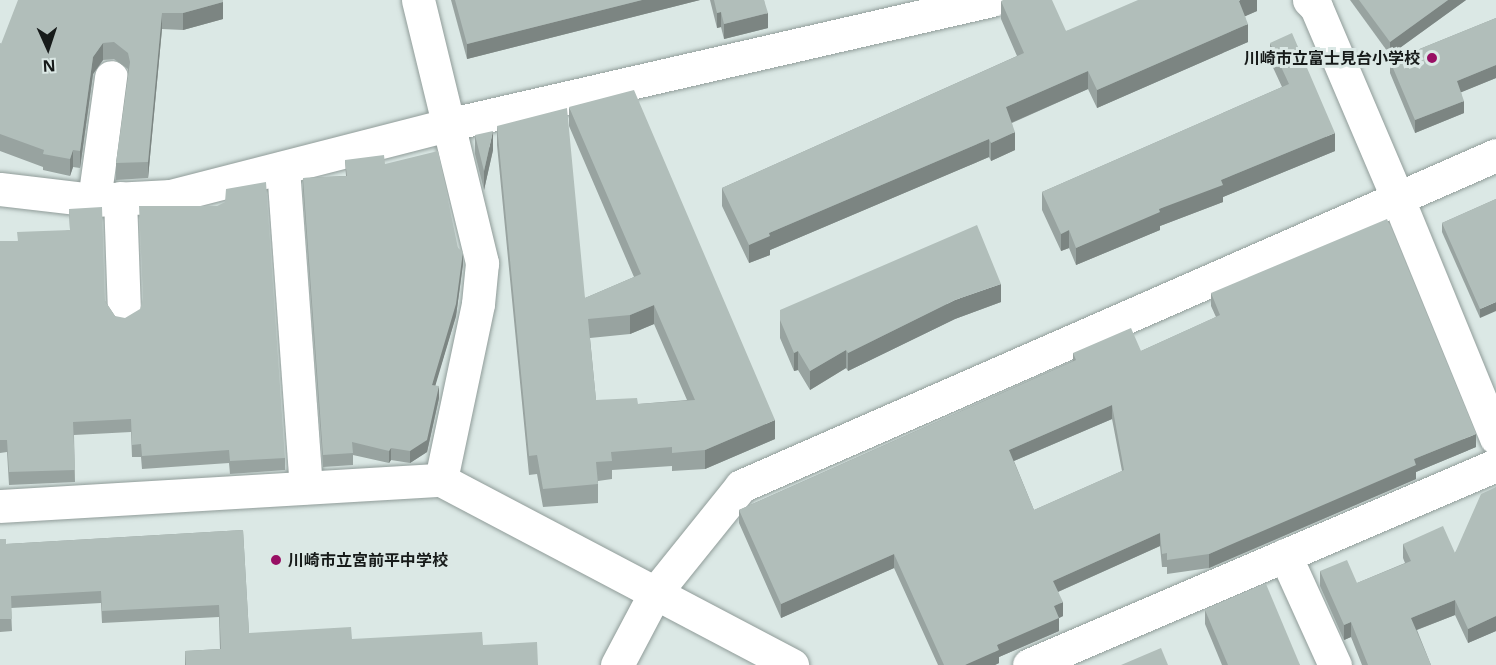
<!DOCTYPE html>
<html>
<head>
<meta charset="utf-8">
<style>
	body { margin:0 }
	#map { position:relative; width:1496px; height:665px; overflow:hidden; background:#dbe8e5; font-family:"Noto Sans","Noto Sans JP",sans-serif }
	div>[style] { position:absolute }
	.roads { filter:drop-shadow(0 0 2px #909c99) drop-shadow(0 0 2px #909c99) }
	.minor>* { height:33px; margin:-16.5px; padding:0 16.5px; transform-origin:16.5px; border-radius:16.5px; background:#fff }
	.wall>* { inset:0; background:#98a3a0 }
	.shaded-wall>* { inset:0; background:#7c8582 }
	.building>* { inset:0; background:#b1beba }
	.dots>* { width:16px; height:16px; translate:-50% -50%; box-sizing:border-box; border:3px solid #dbe8e5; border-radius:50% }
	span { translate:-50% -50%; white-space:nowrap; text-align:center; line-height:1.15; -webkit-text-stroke:6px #dbe8e5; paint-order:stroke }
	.poi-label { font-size:16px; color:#171b1a; font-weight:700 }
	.right { translate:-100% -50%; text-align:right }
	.left { translate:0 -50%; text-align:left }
	.north { position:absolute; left:18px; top:18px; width:60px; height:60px; -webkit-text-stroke:4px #dbe8e5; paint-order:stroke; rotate:177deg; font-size:16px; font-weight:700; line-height:24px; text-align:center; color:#171b1a }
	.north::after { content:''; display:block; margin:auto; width:21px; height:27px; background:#171b1a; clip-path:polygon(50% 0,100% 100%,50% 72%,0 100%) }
</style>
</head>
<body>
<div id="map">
	<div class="roads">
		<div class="minor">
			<i style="left:418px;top:0;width:271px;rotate:76.3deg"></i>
			<i style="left:482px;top:263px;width:41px;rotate:95.6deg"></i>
			<i style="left:478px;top:304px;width:180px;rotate:101.9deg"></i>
			<i style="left:1309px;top:0;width:10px;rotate:45deg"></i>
			<i style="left:1316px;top:7px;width:209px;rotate:66.9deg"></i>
			<i style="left:1398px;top:199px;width:258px;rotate:67.7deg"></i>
			<i style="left:283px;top:168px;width:320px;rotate:85.9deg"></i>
			<i style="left:0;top:189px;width:95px;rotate:6.7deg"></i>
			<i style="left:94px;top:200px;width:77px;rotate:-3deg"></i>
			<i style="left:171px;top:196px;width:285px;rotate:-14.4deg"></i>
			<i style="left:447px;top:125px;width:559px;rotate:-12.92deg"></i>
			<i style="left:120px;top:198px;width:114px;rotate:88deg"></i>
			<i style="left:94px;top:200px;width:124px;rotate:-82.1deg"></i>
			<i style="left:0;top:506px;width:442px;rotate:-3.4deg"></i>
			<i style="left:441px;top:480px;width:397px;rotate:27.8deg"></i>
			<i style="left:1285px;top:555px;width:121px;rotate:65.6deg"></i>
			<i style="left:617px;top:665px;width:81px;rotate:-62.2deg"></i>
			<i style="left:655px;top:593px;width:137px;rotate:-51.2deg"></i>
			<i style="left:741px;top:486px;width:824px;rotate:-23.67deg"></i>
			<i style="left:1029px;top:665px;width:508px;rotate:-23.18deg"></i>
		</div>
	</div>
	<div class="wall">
		<i style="clip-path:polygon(223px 0,223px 19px,183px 30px,162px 29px,148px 178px,116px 180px,116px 163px,128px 71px,128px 69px,114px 59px,103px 60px,93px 74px,80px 168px,73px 167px,70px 176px,43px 170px,43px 167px,0 151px,0 43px,1px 44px)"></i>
		<i style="clip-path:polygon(451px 0,700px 0,467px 59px)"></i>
		<i style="clip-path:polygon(710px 0,764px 0,768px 28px,724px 39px,721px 27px,717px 28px)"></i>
		<i style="clip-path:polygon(1257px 0,1257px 11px,1245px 16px,1248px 42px,1097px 108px,1088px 89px,1012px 123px,1015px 150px,991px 161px,989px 157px,770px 250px,770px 255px,749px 263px,722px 206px,722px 188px,1017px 56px,1001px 19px,1001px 1px,1066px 31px)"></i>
		<i style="clip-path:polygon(1350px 0,1466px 0,1390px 55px)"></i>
		<i style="clip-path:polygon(1496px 18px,1496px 78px,1461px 92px,1464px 113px,1415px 133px,1390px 73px,1390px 61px)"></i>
		<i style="clip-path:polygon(1270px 43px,1335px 151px,1223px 197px,1223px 202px,1160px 226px,1160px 230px,1076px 265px,1069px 248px,1061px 251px,1042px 210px,1042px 192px,1282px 87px,1270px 61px)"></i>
		<i style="clip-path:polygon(evenodd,569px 107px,775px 439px,705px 469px,672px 471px,672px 466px,612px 470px,612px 479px,598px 481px,598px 503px,543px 507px,537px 474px,529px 475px,497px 145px,497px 126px,585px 298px,634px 277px,569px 126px,569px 107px,654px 324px,687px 400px,638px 404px,596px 400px,590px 338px,630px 334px,654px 324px)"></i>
		<i style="clip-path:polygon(475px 135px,493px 150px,484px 190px,475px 154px)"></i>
		<i style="clip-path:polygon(345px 160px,385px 164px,458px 248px,463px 264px,456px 316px,435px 385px,439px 398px,427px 452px,410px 463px,391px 460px,389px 463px,353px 455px,353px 465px,323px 467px,303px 190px,303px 178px,346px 176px)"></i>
		<i style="clip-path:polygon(1496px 199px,1480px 318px,1442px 232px,1442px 223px)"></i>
		<i style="clip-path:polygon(69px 209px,105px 301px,115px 316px,285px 458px,285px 470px,230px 474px,229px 463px,142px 469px,141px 457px,132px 457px,131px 432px,74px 435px,75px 482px,9px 485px,7px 452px,0 453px,0 242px,17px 241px,70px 230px)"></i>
		<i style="clip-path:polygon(evenodd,1211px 293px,1476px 447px,1416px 472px,1416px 479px,1209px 568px,1167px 574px,1167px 567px,1162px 567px,1160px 546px,1058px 592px,1063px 616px,1059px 618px,1059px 631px,999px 657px,999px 663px,995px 665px,938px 665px,894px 568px,781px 618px,739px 523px,739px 510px,1073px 361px,1073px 353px,1141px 351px,1216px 317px,1211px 306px,1211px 293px,1112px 419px,1122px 471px,1034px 510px,1014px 461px,1112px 419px)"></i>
		<i style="clip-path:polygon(1001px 302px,955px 319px,848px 371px,846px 368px,810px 390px,798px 370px,794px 371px,780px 338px,780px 310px)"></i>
		<i style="clip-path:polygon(1496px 487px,1496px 631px,1468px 643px,1455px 615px,1417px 630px,1431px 665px,1362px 665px,1351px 637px,1344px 640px,1320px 586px,1320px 571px,1357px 583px,1405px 563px,1403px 558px,1403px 544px,1455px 553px)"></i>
		<i style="clip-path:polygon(243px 530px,249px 633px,352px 639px,483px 645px,538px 665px,185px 665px,185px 651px,220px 649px,219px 617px,102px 623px,101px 603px,11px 608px,12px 631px,0 632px,0 539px,6px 544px)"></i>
		<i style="clip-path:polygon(1205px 610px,1300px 665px,1222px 665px,1205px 624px)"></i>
	</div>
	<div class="shaded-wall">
		<i style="clip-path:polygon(642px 0,700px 0,467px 59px,467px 44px)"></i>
		<i style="clip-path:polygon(1240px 0,1257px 0,1257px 11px,1239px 19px,1239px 1px)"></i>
		<i style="clip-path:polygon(1448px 0,1466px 0,1390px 55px,1390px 42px)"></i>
		<i style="clip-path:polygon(223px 2px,223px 19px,183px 30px,183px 13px)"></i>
		<i style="clip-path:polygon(721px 12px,721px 27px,717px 28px,717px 13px)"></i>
		<i style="clip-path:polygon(162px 13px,162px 29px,148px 178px,148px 162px)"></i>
		<i style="clip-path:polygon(768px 13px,768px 28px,724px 39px,724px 24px)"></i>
		<i style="clip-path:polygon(1248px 24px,1248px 42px,1097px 108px,1097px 90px)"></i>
		<i style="clip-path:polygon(103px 43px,103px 60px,93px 74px,80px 168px,80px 151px,93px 57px)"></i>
		<i style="clip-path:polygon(1496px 65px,1496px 78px,1457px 94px,1457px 81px)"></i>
		<i style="clip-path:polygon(1088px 71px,1088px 89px,1006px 125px,1006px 107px)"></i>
		<i style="clip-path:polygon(1464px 101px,1464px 113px,1415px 133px,1415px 120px)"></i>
		<i style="clip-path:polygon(493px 131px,493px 150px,484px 190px,484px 171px)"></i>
		<i style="clip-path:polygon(1015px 132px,1015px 150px,991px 161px,991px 143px)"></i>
		<i style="clip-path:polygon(1335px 133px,1335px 151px,1223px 197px,1223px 202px,1160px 226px,1160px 230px,1076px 265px,1076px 248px,1221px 180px)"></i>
		<i style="clip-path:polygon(989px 139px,989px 157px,770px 250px,770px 255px,749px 263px,749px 245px,769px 233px)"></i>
		<i style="clip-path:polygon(73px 150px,73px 167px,70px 176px,70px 159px)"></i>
		<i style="clip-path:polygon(1069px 230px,1069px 248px,1061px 251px,1061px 234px)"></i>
		<i style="clip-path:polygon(463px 252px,463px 264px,456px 316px,432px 397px,432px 385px)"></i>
		<i style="clip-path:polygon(1001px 284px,1001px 302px,955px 319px,848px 371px,848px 353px,955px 300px)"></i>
		<i style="clip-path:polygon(1496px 302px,1496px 311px,1480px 318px,1480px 309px)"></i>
		<i style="clip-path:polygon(654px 305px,654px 324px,630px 334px,630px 315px)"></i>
		<i style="clip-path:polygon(846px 350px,846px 368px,810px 390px,810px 371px)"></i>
		<i style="clip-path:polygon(798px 351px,798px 370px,794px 371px,794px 353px)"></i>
		<i style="clip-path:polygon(439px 386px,439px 398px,427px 452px,410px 463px,410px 451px)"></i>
		<i style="clip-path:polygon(1112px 405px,1112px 419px,1009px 463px,1009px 450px)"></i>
		<i style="clip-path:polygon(775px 420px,775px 439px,705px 469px,705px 450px)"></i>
		<i style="clip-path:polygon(1476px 434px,1476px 447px,1416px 472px,1416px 479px,1209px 568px,1209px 554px,1414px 459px)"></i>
		<i style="clip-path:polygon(391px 448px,391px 460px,389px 463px,389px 451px)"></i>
		<i style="clip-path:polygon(1160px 533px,1160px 546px,1053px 594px,1053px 581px)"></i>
		<i style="clip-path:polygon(894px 554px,894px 568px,781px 618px,781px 604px)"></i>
		<i style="clip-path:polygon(1455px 600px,1455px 615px,1411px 632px,1411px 618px)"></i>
		<i style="clip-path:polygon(1063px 602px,1063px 616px,1059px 618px,1059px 631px,999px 657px,999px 663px,995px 665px,965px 665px,997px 645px,1054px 606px)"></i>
		<i style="clip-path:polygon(1496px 616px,1496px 631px,1468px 643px,1468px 629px)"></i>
		<i style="clip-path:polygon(1351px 622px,1351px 637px,1344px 640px,1344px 625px)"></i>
	</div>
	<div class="building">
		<i style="clip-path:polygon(18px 0,223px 0,223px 2px,183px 13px,162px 13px,148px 162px,116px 163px,130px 62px,128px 53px,114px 42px,103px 43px,93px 57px,80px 151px,73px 150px,70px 159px,43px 154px,44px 150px,0 134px,0 43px,1px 44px)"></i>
		<i style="clip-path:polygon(455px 0,642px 0,467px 44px)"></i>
		<i style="clip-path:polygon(714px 0,764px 0,768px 13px,724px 24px,721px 12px,717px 13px)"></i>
		<i style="clip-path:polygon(1003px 0,1052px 0,1066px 31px,1138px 0,1240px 0,1239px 1px,1248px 24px,1097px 90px,1088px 71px,1006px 107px,1015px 132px,991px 143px,989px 139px,769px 233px,770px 236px,749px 245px,722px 188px,1024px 53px,1001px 1px)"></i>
		<i style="clip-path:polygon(1359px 0,1448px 0,1390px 42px)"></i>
		<i style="clip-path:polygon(1496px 18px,1496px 65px,1457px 81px,1464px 101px,1415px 120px,1390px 61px)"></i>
		<i style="clip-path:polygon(1292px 33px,1335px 133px,1221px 180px,1223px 185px,1159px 209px,1160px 212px,1076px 248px,1069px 230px,1061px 234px,1042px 192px,1289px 84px,1270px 43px)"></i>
		<i style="clip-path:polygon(evenodd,634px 90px,775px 420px,705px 450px,672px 453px,672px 447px,611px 452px,612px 461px,596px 462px,598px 484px,543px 489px,537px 455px,529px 456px,497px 126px,567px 108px,585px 298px,641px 274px,569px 107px,634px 90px,654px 305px,695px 400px,638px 404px,637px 398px,596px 400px,588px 319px,630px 315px,654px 305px)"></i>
		<i style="clip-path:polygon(493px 131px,484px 171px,475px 135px)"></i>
		<i style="clip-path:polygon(438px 151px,458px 248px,463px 252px,456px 304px,432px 385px,439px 386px,427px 440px,410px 451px,391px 448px,389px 451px,352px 442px,353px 453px,323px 455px,303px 178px,347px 176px,345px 160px,384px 155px,385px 164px)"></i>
		<i style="clip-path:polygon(266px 182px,285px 458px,230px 461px,229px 450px,142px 456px,141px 444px,132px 445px,131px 419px,73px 422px,75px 470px,9px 472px,7px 440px,0 440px,0 241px,18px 241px,17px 232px,70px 230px,69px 209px,102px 207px,105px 301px,115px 316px,125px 318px,140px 309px,143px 299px,139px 206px,217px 206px,225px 202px,226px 189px)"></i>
		<i style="clip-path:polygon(1496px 199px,1496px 302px,1480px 309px,1442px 223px)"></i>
		<i style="clip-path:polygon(evenodd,1387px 219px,1476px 434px,1414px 459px,1416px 465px,1209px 554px,1167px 560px,1167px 553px,1162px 554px,1160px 533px,1053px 581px,1063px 602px,1054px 606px,1059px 618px,997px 645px,999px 650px,965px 665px,944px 665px,894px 554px,781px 604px,739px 510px,1076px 360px,1073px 353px,1131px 328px,1141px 351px,1220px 315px,1211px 293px,1387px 219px,1112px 405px,1124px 470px,1034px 510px,1009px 450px,1112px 405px)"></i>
		<i style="clip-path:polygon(977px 225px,1001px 284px,955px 300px,848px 353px,846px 350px,810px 371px,798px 351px,794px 353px,780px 320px,780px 310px)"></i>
		<i style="clip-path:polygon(1496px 487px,1496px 616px,1468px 629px,1455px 600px,1411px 618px,1431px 665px,1368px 665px,1351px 622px,1344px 625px,1320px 571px,1347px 560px,1357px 583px,1411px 561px,1403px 544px,1443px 526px,1455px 553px,1481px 494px)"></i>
		<i style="clip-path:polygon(243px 530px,249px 633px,351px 627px,352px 639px,482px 632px,483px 645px,537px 642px,538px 665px,186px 665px,185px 651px,221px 649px,219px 605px,102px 611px,101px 591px,11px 596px,12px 619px,0 619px,0 539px,6px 539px,6px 544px)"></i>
		<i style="clip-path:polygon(1266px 584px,1300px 665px,1228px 665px,1205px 610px)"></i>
		<i style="clip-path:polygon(1161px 648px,1168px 665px,1121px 665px)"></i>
	</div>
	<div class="dots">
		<i style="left:1432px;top:58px;background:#980f64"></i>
		<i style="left:276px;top:560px;background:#980f64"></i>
	</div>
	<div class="poi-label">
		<span class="right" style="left:1420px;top:58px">川崎市立富士見台小学校</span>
		<span class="left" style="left:288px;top:560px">川崎市立宮前平中学校</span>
	</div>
	<div class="north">N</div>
</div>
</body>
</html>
